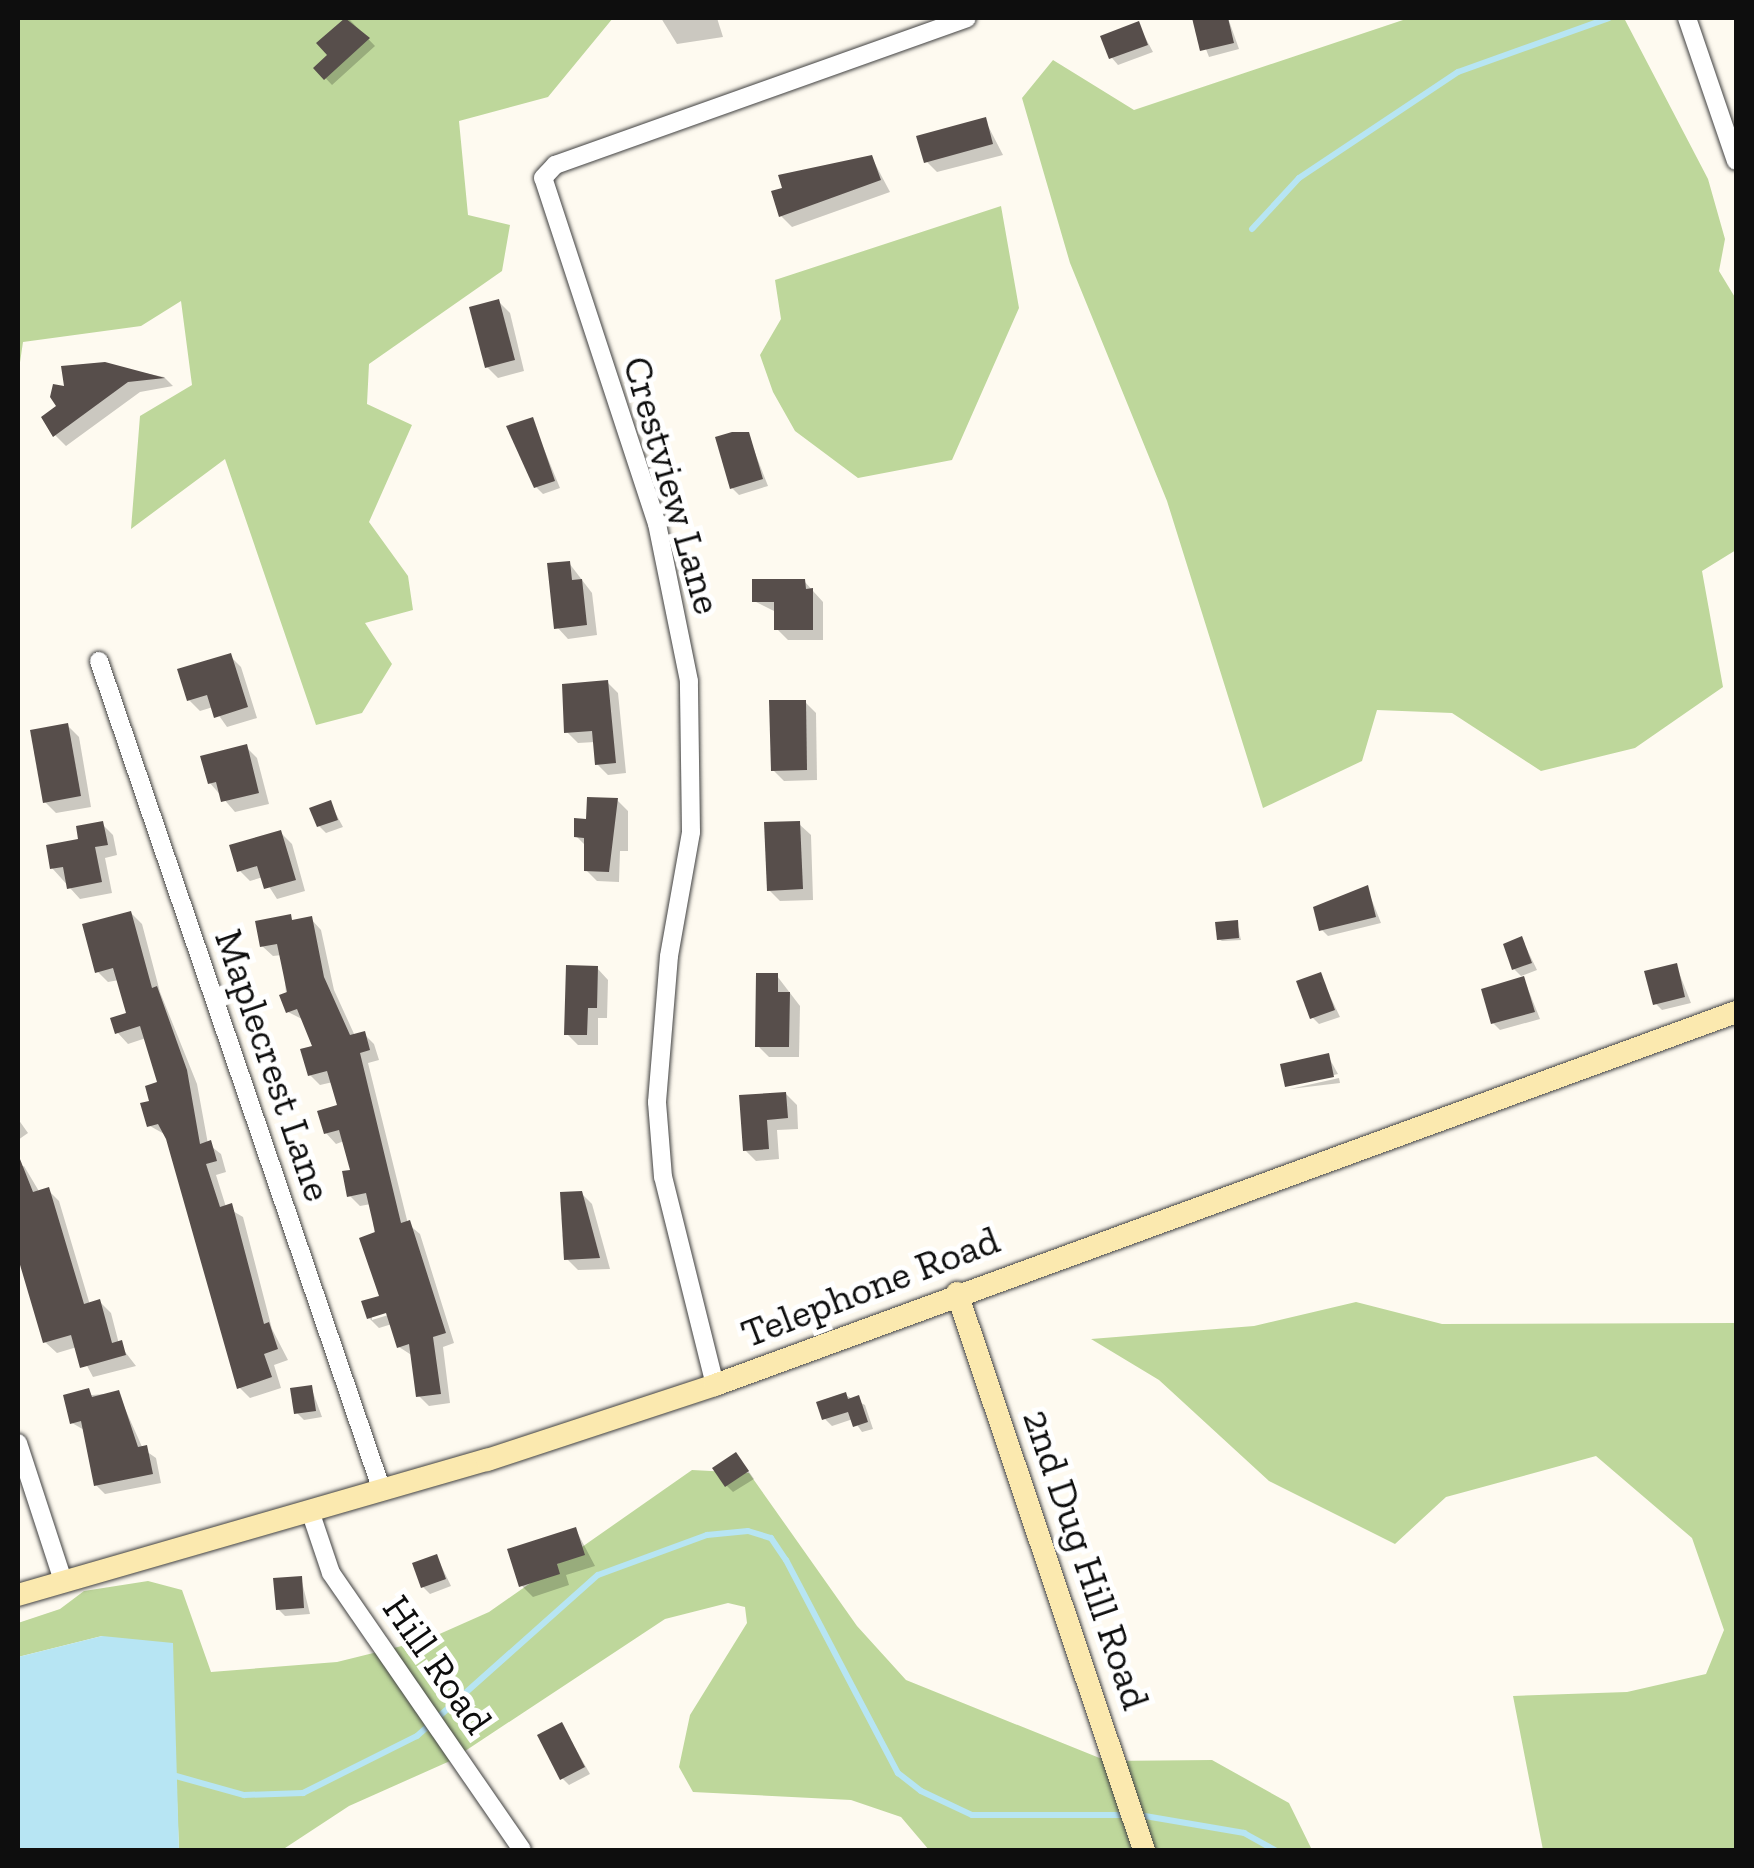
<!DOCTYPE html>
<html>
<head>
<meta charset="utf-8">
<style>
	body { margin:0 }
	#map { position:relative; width:1754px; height:1868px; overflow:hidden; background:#fefaf0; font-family:"Zilla Slab",serif }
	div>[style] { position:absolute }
	.forest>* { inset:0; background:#bed79b }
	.water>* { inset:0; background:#b7e5f3 }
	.shadow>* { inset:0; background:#0003 }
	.stream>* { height:6px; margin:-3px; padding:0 3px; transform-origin:3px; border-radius:3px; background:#b7e5f3 }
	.building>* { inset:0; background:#574e4b }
	.roads { filter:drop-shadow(0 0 2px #414141) drop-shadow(0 0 2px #414141) }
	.street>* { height:18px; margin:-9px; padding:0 9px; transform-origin:9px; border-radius:9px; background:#fff }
	.secondary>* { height:22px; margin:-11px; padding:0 11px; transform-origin:11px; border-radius:11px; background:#fbe9af }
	span { translate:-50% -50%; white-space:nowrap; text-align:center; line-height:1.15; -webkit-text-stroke:10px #fff; paint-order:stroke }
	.street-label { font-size:40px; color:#0e0e0e }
	.frame { position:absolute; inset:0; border:20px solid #0e0e0e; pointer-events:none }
</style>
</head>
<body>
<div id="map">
	<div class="forest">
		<i style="clip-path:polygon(18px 18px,613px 18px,548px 97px,459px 121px,468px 215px,510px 225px,502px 271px,369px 364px,367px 404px,412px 425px,369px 522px,408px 576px,413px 610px,365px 623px,392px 664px,362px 713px,316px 725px,225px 459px,131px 529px,140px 416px,192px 385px,181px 301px,141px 326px,23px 342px,18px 376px)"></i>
		<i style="clip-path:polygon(1409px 18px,1624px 18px,1708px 179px,1725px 239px,1719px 271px,1736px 299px,1736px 550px,1702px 571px,1723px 687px,1635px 748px,1541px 771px,1452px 713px,1377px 710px,1362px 761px,1263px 808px,1167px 501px,1070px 263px,1022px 98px,1053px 60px,1134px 110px)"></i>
		<i style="clip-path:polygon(1001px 206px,1019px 308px,952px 460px,858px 478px,795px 431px,773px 392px,760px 355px,781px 319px,775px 280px)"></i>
		<i style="clip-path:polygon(1356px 1302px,1442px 1324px,1736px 1323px,1736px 1850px,1543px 1850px,1513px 1696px,1627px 1692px,1706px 1674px,1724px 1630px,1692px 1538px,1596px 1456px,1446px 1497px,1395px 1544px,1269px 1481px,1159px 1380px,1091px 1339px,1254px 1326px)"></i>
		<i style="clip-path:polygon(692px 1470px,749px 1473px,857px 1626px,906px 1680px,1107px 1761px,1212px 1760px,1289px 1803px,1312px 1850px,929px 1850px,901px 1817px,851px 1800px,693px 1792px,679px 1767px,690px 1715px,747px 1623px,745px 1607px,728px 1603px,665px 1619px,450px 1761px,349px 1806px,282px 1850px,179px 1850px,176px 1776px,102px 1636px,18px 1657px,18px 1623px,60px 1609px,84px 1591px,148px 1581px,182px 1590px,211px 1672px,337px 1662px,426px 1640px,489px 1612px)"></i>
	</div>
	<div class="water">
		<i style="clip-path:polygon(102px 1636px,173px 1643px,179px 1850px,18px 1850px,18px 1657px)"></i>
	</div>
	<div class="shadow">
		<i style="clip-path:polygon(348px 18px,375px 46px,332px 85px,316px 68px,330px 55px,320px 44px)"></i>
		<i style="clip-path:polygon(661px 18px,717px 18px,723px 37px,677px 44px)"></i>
		<i style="clip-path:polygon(1194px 18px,1228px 18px,1239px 49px,1209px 57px)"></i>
		<i style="clip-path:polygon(1138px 24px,1153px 52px,1118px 65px,1112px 58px)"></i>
		<i style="clip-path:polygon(985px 120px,1003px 155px,937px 172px,926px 161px)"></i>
		<i style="clip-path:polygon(872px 158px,890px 192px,792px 227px,781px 216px,785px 189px)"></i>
		<i style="clip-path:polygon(499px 302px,510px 313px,524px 371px,498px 378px,487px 367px)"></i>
		<i style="clip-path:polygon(105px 365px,164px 377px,173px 386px,140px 392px,66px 446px,55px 435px,67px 390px)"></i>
		<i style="clip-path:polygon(532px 420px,560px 488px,543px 494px,536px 487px)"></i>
		<i style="clip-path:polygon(748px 435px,768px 486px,739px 495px,732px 488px)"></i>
		<i style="clip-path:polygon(569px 563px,592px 593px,597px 635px,568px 639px,557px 627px)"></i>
		<i style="clip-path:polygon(804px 581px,823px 602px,823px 640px,788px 640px,777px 629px,776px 612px,754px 601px)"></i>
		<i style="clip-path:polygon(230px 656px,241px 667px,257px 718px,227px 727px,213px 707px,200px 711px,189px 700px)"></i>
		<i style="clip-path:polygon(607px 682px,618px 693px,626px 773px,608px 775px,597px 764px,595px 742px,578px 743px,567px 732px)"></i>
		<i style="clip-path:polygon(805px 702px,816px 713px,817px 780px,784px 781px,773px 770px)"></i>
		<i style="clip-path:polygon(68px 726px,79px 737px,91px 807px,56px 813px,45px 802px)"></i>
		<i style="clip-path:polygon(246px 747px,257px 758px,269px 804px,235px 812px,210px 783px)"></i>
		<i style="clip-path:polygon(617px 800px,628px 811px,628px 851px,620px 851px,619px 882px,597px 881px,586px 870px,587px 847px,576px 836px)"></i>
		<i style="clip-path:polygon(330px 803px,343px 827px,326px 833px,319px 826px)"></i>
		<i style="clip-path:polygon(102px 824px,113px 835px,117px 855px,105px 858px,112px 893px,80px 899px,52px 868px)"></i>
		<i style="clip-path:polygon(799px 824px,811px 835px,813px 900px,780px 901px,769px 890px)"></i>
		<i style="clip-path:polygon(280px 832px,292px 844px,305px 891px,277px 899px,263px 877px,250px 881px,239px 870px)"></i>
		<i style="clip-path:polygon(1367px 888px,1381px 923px,1328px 936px,1321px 929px)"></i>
		<i style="clip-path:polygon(131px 913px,142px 924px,160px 992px,197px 1084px,208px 1144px,221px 1154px,226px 1172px,216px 1175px,226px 1207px,243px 1217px,272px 1329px,288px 1360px,274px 1365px,281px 1388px,250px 1398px,239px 1387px,166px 1135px,150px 1126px,160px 1084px,146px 1038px,128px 1044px,117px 1032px,129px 1015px,119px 980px,108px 982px,97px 971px)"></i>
		<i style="clip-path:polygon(evenodd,311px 919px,321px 930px,334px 990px,355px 1036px,364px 1034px,374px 1044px,379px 1060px,368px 1063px,408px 1224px,420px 1234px,454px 1343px,443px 1347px,450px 1403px,429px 1406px,419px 1396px,413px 1356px,399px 1347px,392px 1324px,379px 1328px,369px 1318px,382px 1297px,371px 1204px,360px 1206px,350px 1196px,353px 1172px,344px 1141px,336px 1144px,326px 1133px,340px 1107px,333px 1082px,320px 1085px,310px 1075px,315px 1047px,304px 1020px,288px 1012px,282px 955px,273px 956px,262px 946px,311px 919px,397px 1307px,398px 1312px,372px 1320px,372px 1315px,397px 1307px)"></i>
		<i style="clip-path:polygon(1237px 923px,1241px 940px,1222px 941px,1219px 939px)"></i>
		<i style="clip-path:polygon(1522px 939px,1537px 970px,1521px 976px,1514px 969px)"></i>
		<i style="clip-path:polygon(1676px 965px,1691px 1003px,1662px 1010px,1655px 1003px)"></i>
		<i style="clip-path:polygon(597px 968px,608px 980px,607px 1018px,598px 1018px,598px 1045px,578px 1045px,567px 1034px)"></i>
		<i style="clip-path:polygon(1320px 975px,1340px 1017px,1319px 1024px,1312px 1017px)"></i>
		<i style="clip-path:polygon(777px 976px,800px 1006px,799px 1057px,769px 1057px,758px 1046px)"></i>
		<i style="clip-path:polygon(1524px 979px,1540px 1019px,1500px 1030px,1493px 1023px)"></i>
		<i style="clip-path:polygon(1328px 1056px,1338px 1074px,1287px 1086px,1283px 1066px)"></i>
		<i style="clip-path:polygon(1339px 1078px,1340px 1083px,1290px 1089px)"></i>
		<i style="clip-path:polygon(786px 1094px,797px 1105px,798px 1129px,777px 1130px,779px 1159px,756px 1161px,745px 1150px)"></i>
		<i style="clip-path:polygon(18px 1119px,28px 1133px,18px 1140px)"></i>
		<i style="clip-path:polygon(24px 1166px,40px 1193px,48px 1190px,59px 1201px,90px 1305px,100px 1302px,111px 1313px,119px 1344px,136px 1366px,93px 1377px,77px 1347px,57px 1353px,45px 1342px,18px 1236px,18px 1168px)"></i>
		<i style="clip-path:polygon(581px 1193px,592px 1204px,610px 1269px,578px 1270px,567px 1259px)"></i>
		<i style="clip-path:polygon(311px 1387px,322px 1417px,304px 1420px,297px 1413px)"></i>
		<i style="clip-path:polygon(118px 1393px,143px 1449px,156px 1458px,161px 1483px,105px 1494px,96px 1485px,86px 1431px,72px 1423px,66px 1397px)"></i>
		<i style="clip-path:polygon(845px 1395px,865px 1405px,873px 1429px,862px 1432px,853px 1419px,832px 1426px,825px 1419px)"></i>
		<i style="clip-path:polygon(742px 1462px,754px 1479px,733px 1492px,726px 1485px)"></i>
		<i style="clip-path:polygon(576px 1530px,595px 1566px,566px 1575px,569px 1585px,533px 1597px,522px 1586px)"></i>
		<i style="clip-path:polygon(437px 1557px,451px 1586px,430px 1594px,423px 1587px)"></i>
		<i style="clip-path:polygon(301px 1578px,310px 1614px,285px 1616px,278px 1609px)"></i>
		<i style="clip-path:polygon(562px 1725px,590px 1774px,569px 1785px,562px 1778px)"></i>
	</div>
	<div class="stream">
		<i style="left:1252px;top:229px;width:69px;rotate:-47.3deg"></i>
		<i style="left:1299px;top:178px;width:191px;rotate:-33.7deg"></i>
		<i style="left:1458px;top:72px;width:160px;rotate:-19.7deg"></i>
		<i style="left:176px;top:1776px;width:71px;rotate:15.6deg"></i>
		<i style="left:244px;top:1795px;width:59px;rotate:-1.9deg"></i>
		<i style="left:303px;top:1793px;width:127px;rotate:-26.6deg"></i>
		<i style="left:417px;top:1736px;width:242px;rotate:-41.7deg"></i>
		<i style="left:598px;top:1575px;width:116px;rotate:-20.2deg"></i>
		<i style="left:707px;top:1535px;width:41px;rotate:-5.6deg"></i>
		<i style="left:748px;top:1531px;width:24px;rotate:17deg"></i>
		<i style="left:771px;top:1538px;width:27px;rotate:56deg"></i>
		<i style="left:786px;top:1560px;width:241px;rotate:62.3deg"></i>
		<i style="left:898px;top:1773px;width:29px;rotate:38deg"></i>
		<i style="left:921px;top:1791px;width:56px;rotate:25.2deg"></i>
		<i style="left:972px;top:1815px;width:154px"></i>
		<i style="left:1139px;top:1815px;width:107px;rotate:9.7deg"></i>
		<i style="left:1244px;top:1833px;width:35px;rotate:29deg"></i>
	</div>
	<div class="building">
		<i style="clip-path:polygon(345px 18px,370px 38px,324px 80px,313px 68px,327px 55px,316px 43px)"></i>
		<i style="clip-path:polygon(1192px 18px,1228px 18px,1234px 43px,1200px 51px)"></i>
		<i style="clip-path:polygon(1139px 21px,1148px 45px,1109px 59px,1100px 36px)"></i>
		<i style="clip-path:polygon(986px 117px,993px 144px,924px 163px,916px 136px)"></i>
		<i style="clip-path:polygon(872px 155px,881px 180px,779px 217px,771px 191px,782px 188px,778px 175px)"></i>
		<i style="clip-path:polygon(499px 299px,515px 360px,485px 368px,469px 307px)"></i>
		<i style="clip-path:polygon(105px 362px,165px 378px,128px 382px,53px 437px,41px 417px,56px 406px,50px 397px,53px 384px,64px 386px,61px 366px)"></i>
		<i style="clip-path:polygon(533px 417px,555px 481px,534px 488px,506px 426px)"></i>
		<i style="clip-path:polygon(732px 432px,749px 432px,763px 479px,730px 489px,715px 437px)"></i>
		<i style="clip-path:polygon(570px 561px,572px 580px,582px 579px,587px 625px,554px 629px,547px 563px)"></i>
		<i style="clip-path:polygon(752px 579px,805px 579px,806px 589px,813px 588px,813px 630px,774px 630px,774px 602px,752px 602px)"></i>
		<i style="clip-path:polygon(231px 653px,248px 707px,214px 718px,207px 695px,187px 701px,177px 669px)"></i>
		<i style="clip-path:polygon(608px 680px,616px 763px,595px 765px,592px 731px,564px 733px,562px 684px)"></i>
		<i style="clip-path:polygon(769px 700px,806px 700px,807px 770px,771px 771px)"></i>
		<i style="clip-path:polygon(68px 723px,81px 796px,43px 803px,30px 730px)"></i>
		<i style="clip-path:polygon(247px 744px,259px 793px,221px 802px,216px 782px,208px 784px,200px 756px)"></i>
		<i style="clip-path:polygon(587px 797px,618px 798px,609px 872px,584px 871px,584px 838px,574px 837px,574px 818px,586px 819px)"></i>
		<i style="clip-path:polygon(331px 800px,338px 820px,317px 827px,309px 808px)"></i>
		<i style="clip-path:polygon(103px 821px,108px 845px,95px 847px,102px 882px,67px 889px,63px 867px,50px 869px,46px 845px,78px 839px,76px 826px)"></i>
		<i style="clip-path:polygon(800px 821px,803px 889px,767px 891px,764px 822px)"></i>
		<i style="clip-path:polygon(281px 830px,296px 880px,264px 889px,257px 866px,237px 872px,229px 845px)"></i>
		<i style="clip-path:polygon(1368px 885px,1376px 917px,1319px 931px,1313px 907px)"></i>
		<i style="clip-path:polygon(131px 911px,152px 988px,157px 986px,187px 1070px,200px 1144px,211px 1140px,217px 1161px,206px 1164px,220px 1207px,232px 1203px,264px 1324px,269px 1322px,278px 1349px,264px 1354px,272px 1377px,237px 1389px,166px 1139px,158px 1124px,147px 1127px,140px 1103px,149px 1101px,145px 1086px,157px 1082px,140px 1026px,115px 1034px,110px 1018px,126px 1013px,113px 968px,95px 973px,82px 924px)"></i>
		<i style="clip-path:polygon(291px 914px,292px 920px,312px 916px,324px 977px,350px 1035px,365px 1031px,370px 1050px,360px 1053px,401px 1223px,410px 1220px,446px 1333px,433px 1337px,441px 1394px,416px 1397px,409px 1344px,397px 1348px,386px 1313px,367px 1319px,361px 1301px,379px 1296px,359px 1238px,375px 1232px,366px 1193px,347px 1197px,342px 1171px,350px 1170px,339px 1130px,324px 1134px,317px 1111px,337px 1105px,327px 1071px,308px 1076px,300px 1049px,312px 1046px,297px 1009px,286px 1013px,279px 995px,287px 992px,277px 944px,260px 947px,255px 921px)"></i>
		<i style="clip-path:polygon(1238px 920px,1239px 938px,1217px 940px,1215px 922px)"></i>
		<i style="clip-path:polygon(1522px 936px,1532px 963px,1512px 970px,1503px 944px)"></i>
		<i style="clip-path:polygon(1677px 963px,1685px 997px,1653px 1005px,1644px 971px)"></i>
		<i style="clip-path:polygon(566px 965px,598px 966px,597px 1008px,588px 1008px,587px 1035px,564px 1035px)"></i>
		<i style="clip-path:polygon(1321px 972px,1335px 1010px,1310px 1019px,1296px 981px)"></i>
		<i style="clip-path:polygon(756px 973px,778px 973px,778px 992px,790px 992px,789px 1047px,755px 1047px)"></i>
		<i style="clip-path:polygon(1524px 976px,1535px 1012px,1491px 1024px,1481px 989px)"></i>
		<i style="clip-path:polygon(1329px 1053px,1334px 1077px,1285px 1087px,1280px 1064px)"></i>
		<i style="clip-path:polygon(786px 1092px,788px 1118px,767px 1120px,769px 1149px,743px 1151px,739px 1095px)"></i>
		<i style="clip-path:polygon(18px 1154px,33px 1192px,49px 1187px,84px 1304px,100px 1299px,112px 1343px,122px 1340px,126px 1355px,80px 1368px,71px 1335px,43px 1343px,18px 1258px)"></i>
		<i style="clip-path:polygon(582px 1191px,600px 1258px,564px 1260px,560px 1192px)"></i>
		<i style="clip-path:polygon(312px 1385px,316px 1411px,294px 1414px,290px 1388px)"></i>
		<i style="clip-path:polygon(89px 1388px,92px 1397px,119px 1390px,138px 1447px,147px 1445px,153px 1474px,94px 1486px,81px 1421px,70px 1424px,63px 1395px)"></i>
		<i style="clip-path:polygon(846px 1392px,848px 1399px,859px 1395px,868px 1422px,853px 1427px,848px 1412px,822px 1420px,816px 1402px)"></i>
		<i style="clip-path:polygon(736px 1452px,749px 1471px,725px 1487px,712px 1468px)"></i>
		<i style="clip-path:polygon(576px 1527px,585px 1555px,557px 1564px,560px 1574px,519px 1587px,507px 1549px)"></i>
		<i style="clip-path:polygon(437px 1554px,446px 1579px,421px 1588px,412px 1563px)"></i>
		<i style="clip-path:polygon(302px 1576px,304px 1608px,276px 1610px,273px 1578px)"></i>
		<i style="clip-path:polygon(562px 1722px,585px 1767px,560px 1780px,537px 1735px)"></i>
	</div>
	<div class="roads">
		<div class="street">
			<i style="left:1687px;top:18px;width:151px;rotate:71.1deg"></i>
			<i style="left:99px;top:661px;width:877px;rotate:71.17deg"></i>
			<i style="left:715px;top:1385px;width:214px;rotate:-104deg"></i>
			<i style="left:663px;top:1177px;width:75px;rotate:-94.6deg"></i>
			<i style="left:657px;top:1102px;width:146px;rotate:-85.3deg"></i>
			<i style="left:669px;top:956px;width:126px;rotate:-79.9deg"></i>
			<i style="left:691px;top:832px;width:151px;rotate:-90.8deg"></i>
			<i style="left:689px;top:681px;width:160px;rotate:-101.5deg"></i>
			<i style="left:657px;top:524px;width:364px;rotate:-108.2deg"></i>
			<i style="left:543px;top:178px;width:18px;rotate:-47deg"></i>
			<i style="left:555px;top:165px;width:437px;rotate:-19.6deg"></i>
			<i style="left:18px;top:1443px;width:145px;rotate:71.9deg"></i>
			<i style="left:310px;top:1511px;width:65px;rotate:71.3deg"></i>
			<i style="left:331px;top:1573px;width:336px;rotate:55.4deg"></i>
		</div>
		<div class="secondary">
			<i style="left:957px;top:1293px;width:588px;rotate:71.44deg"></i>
			<i style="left:18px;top:1595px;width:488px;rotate:-16.1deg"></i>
			<i style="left:487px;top:1460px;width:240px;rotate:-18.2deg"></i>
			<i style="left:715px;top:1385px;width:1087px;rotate:-20.07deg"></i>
		</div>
	</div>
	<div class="street-label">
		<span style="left:673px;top:485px;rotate:74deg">Crestview Lane</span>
		<span style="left:274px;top:1065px;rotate:71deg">Maplecrest Lane</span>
		<span style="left:870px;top:1286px;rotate:-21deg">Telephone Road</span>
		<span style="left:1087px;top:1559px;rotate:71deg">2nd Dug Hill Road</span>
		<span style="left:438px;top:1664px;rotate:55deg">Hill Road</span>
	</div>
	<div class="frame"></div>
</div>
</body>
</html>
